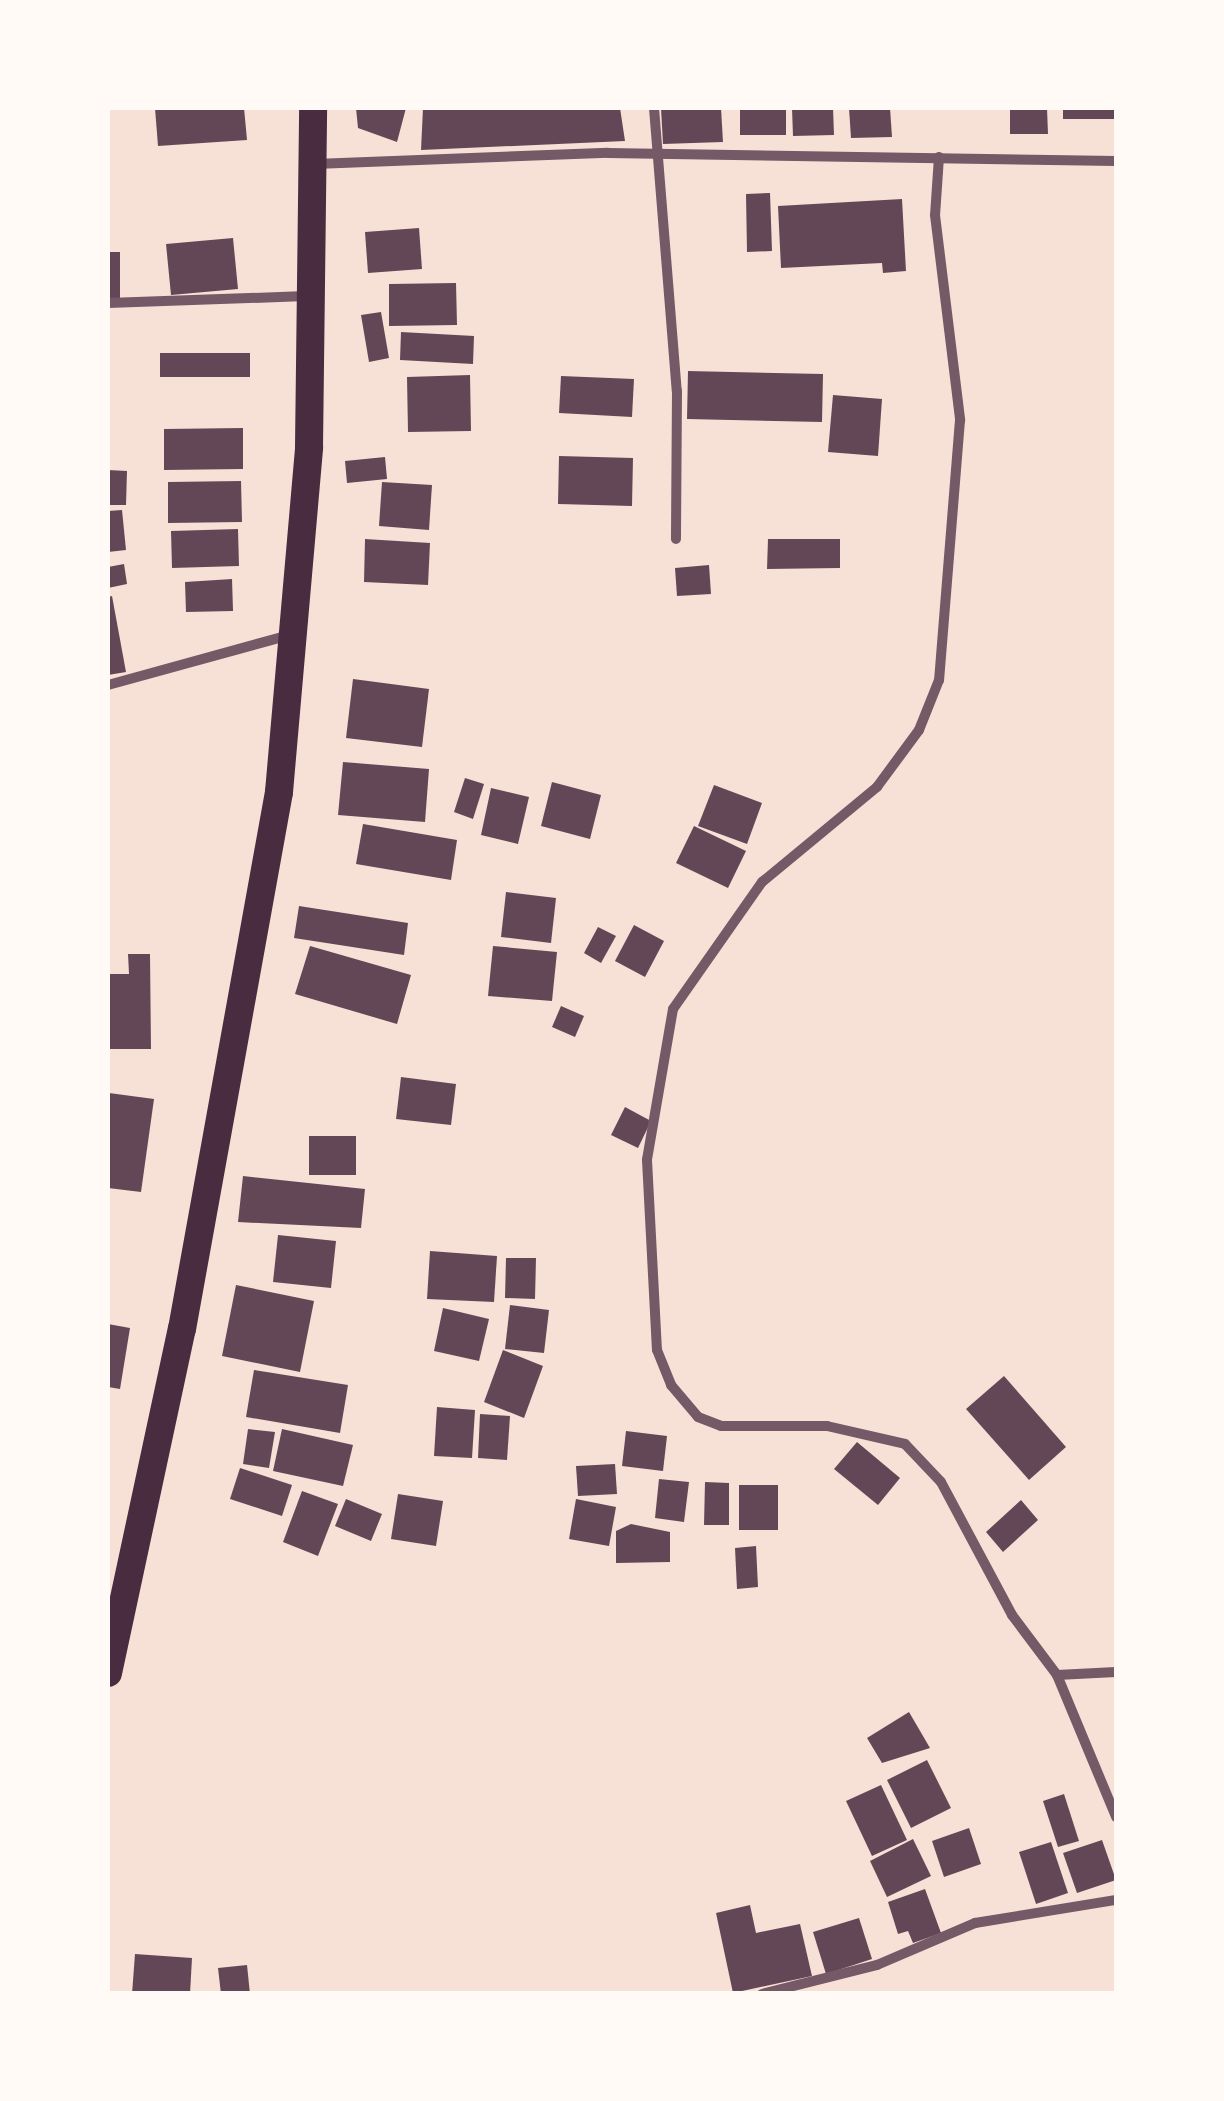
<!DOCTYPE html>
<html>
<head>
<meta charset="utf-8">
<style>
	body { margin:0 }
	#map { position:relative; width:1224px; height:2101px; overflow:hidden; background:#f7e1d7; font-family:"Space Grotesk",sans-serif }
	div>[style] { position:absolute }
	.building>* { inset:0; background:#644757 }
	.minor>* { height:10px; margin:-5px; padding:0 5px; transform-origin:5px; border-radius:5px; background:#755966 }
	.trunk>* { height:28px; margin:-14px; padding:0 14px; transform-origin:14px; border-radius:14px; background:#4a2c40 }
	span { translate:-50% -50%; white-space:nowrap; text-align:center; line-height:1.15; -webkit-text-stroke:8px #fffaf5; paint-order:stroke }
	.frame { position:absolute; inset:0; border:110px solid #fffaf5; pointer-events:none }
</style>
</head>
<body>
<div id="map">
	<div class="building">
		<i style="clip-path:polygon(155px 108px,244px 108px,247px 140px,158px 146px)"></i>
		<i style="clip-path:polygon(356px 108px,406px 108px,397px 142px,358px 128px)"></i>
		<i style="clip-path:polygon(423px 108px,620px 108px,625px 141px,421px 150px)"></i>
		<i style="clip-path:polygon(661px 108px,721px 108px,723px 142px,663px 144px)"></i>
		<i style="clip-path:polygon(740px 108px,786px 108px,786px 135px,740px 135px)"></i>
		<i style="clip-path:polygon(792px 108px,833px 108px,834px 135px,793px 136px)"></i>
		<i style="clip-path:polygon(849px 108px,890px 108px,892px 137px,851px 138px)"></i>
		<i style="clip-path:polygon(1010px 108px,1047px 108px,1048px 134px,1010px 134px)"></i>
		<i style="clip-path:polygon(1063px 108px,1116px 108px,1116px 119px,1063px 119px)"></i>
		<i style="clip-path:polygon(770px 193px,772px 251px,747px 252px,746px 194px)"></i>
		<i style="clip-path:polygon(902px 199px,906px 271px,883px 273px,882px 263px,781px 268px,778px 206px)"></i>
		<i style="clip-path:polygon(419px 228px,422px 269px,368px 273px,365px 232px)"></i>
		<i style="clip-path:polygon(233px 238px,238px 289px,171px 295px,166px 244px)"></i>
		<i style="clip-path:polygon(108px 252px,120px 252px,120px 300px,108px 300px)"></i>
		<i style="clip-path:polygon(456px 283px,457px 325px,389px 326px,389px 284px)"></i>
		<i style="clip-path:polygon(381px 312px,389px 358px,369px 362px,361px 315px)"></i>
		<i style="clip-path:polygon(401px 332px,474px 336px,473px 364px,400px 360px)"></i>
		<i style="clip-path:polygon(160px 353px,250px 353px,250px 377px,160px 377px)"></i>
		<i style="clip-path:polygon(688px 371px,823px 374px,822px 422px,687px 419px)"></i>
		<i style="clip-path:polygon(470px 375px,471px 431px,408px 432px,407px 377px)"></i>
		<i style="clip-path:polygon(561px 376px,634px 379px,632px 417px,559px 413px)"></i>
		<i style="clip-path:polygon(833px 395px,882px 399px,878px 456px,828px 452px)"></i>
		<i style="clip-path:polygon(243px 428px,243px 469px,164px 470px,164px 429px)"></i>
		<i style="clip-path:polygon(559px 456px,633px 458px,632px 506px,558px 504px)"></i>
		<i style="clip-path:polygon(385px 457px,387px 479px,347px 483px,345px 461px)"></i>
		<i style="clip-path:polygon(108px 470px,127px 471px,126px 505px,108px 505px)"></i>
		<i style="clip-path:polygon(241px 481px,242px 522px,168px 523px,168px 482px)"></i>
		<i style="clip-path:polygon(382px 482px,432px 485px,429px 530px,379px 526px)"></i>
		<i style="clip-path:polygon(122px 510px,126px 550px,108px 552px,108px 511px)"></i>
		<i style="clip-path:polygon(238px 529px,239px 566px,172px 568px,171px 531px)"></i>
		<i style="clip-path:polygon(365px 539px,430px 543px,428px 585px,364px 582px)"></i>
		<i style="clip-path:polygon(768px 539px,840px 539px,840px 568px,767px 569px)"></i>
		<i style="clip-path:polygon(124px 564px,127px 584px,108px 588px,108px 567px)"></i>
		<i style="clip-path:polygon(709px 565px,711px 594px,677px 596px,675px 568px)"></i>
		<i style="clip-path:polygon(232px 579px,233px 611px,186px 612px,185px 582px)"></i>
		<i style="clip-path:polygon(112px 596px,126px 672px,108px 675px,108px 597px)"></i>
		<i style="clip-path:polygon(353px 679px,429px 689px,422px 747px,346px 738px)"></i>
		<i style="clip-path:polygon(343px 762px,429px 769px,425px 822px,338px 815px)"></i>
		<i style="clip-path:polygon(465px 778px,484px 784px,473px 819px,454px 812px)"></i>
		<i style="clip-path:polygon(552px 782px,601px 795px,590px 839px,541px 826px)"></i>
		<i style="clip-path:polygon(714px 785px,762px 803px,747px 844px,698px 826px)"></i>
		<i style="clip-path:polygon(491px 788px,529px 797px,518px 844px,481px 835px)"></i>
		<i style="clip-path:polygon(363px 824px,457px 840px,451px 880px,356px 864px)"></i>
		<i style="clip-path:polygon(694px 826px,746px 851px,728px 888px,676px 863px)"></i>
		<i style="clip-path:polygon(506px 892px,556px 898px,551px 943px,501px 937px)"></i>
		<i style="clip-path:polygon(299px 906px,408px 923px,404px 955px,294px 938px)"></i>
		<i style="clip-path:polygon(634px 925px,664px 941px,645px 977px,615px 961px)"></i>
		<i style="clip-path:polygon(598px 927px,616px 936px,601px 963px,584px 953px)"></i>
		<i style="clip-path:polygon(310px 946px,411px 975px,397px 1024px,295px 994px)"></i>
		<i style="clip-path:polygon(493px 946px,557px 952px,552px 1001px,488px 996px)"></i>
		<i style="clip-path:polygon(128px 954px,150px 954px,151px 1049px,108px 1049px,108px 974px,129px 974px)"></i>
		<i style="clip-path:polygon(561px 1006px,584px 1016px,575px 1037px,552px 1027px)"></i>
		<i style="clip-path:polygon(401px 1077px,456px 1084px,451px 1125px,396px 1119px)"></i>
		<i style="clip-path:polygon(109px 1093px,154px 1099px,141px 1192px,108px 1188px)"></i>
		<i style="clip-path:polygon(625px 1107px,651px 1121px,638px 1148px,611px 1135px)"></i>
		<i style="clip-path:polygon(309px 1136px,356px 1136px,356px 1175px,309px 1175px)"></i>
		<i style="clip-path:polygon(243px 1176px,365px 1189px,361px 1228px,238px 1222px)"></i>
		<i style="clip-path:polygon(278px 1235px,336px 1241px,331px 1288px,273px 1282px)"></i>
		<i style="clip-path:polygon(430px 1251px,497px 1256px,494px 1302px,427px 1299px)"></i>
		<i style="clip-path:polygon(506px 1258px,536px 1258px,535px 1299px,505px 1298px)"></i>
		<i style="clip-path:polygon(236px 1285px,314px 1301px,300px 1372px,222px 1356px)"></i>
		<i style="clip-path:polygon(510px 1305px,549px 1310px,544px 1353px,505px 1349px)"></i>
		<i style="clip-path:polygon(443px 1308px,489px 1319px,479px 1361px,434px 1351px)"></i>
		<i style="clip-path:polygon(108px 1324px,130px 1328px,120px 1389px,108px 1387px)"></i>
		<i style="clip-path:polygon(503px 1350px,543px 1366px,524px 1418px,484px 1402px)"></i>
		<i style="clip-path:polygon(254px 1370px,348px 1385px,340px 1433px,246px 1417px)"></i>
		<i style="clip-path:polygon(1004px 1376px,1066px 1447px,1029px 1480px,966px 1409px)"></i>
		<i style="clip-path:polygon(437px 1407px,475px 1410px,472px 1458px,434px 1456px)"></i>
		<i style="clip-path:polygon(480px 1414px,510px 1416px,507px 1460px,478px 1458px)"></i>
		<i style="clip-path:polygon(248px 1429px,275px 1432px,269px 1468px,243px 1464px)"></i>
		<i style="clip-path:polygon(282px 1429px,353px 1445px,343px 1486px,273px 1471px)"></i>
		<i style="clip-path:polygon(626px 1431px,667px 1436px,663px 1471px,622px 1466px)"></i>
		<i style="clip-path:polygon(857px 1442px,900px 1478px,878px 1505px,834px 1469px)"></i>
		<i style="clip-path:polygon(615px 1464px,617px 1494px,578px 1496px,576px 1466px)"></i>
		<i style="clip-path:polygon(240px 1468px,292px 1485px,282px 1516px,230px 1499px)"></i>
		<i style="clip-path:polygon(659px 1479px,689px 1482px,684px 1522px,655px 1518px)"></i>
		<i style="clip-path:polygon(705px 1482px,729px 1483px,729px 1525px,704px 1525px)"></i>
		<i style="clip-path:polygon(739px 1485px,778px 1485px,778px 1530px,739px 1530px)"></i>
		<i style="clip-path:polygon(302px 1491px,338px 1504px,318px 1556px,283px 1542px)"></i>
		<i style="clip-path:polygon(398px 1494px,443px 1501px,436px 1546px,391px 1539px)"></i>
		<i style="clip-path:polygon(346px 1499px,382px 1514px,371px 1541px,335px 1526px)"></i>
		<i style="clip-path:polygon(576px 1499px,616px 1507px,609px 1546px,569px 1539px)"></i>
		<i style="clip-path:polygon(1021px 1500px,1038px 1520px,1003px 1552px,986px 1532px)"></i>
		<i style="clip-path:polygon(631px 1524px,670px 1532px,670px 1562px,616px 1563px,616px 1531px)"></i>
		<i style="clip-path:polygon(756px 1546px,758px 1587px,737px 1589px,735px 1548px)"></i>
		<i style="clip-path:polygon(909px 1712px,930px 1748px,882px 1763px,867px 1738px)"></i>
		<i style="clip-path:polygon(927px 1760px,951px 1808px,911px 1828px,887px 1780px)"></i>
		<i style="clip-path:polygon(881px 1785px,907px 1840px,872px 1856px,846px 1801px)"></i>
		<i style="clip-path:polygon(1064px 1794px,1079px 1841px,1058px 1847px,1043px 1801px)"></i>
		<i style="clip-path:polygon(969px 1828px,981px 1864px,944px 1877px,932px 1841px)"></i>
		<i style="clip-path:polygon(913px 1839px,931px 1876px,887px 1897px,870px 1861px)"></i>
		<i style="clip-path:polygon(1102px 1840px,1116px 1880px,1077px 1893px,1063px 1853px)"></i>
		<i style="clip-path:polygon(1051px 1842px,1068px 1893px,1036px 1904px,1019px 1852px)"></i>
		<i style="clip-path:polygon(925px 1889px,941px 1933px,913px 1943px,908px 1931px,898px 1934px,888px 1902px)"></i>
		<i style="clip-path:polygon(750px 1905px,756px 1933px,800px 1924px,812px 1976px,733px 1993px,716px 1913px)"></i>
		<i style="clip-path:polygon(859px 1918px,872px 1959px,826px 1974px,813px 1932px)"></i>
		<i style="clip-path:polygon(135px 1954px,192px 1958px,190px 1994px,132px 1994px)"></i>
		<i style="clip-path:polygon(247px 1965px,250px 1994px,221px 1994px,218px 1968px)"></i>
	</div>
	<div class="minor">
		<i style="left:654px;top:108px;width:284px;rotate:85.4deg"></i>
		<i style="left:677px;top:391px;width:148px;rotate:90.4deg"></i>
		<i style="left:939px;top:157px;width:58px;rotate:93.9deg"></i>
		<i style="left:935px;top:215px;width:207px;rotate:83deg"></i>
		<i style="left:960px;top:420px;width:261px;rotate:94.6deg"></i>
		<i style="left:939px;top:680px;width:54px;rotate:111.8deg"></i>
		<i style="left:919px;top:730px;width:71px;rotate:126.4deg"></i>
		<i style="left:877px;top:787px;width:149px;rotate:140.4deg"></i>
		<i style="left:762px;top:882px;width:155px;rotate:125deg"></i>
		<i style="left:673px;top:1009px;width:153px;rotate:99.8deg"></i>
		<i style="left:647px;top:1160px;width:190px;rotate:87deg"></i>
		<i style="left:657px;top:1350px;width:38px;rotate:68deg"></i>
		<i style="left:671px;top:1385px;width:42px;rotate:49.8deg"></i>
		<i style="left:698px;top:1417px;width:25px;rotate:21deg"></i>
		<i style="left:721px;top:1426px;width:106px"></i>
		<i style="left:827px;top:1426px;width:80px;rotate:13deg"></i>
		<i style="left:905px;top:1444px;width:52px;rotate:46.5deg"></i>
		<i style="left:941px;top:1482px;width:151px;rotate:61.9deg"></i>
		<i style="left:1012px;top:1615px;width:75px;rotate:53.1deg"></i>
		<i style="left:1057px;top:1675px;width:59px;rotate:-2.9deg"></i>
		<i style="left:315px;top:164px;width:293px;rotate:-2.2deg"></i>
		<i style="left:608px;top:153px;width:508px;rotate:0.9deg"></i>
		<i style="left:108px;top:303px;width:198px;rotate:-2deg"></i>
		<i style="left:108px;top:685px;width:189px;rotate:-15.4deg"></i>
		<i style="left:1057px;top:1675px;width:154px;rotate:67.4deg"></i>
		<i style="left:762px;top:1994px;width:119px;rotate:-14.2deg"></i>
		<i style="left:877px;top:1965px;width:107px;rotate:-23.2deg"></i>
		<i style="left:975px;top:1923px;width:143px;rotate:-9.3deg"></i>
	</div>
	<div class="trunk">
		<i style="left:108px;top:1673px;width:352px;rotate:-77.9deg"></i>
		<i style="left:182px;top:1329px;width:546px;rotate:-79.76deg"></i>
		<i style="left:279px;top:792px;width:346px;rotate:-85deg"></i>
		<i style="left:309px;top:447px;width:339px;rotate:-89.3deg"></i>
	</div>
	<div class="frame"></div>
</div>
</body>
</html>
